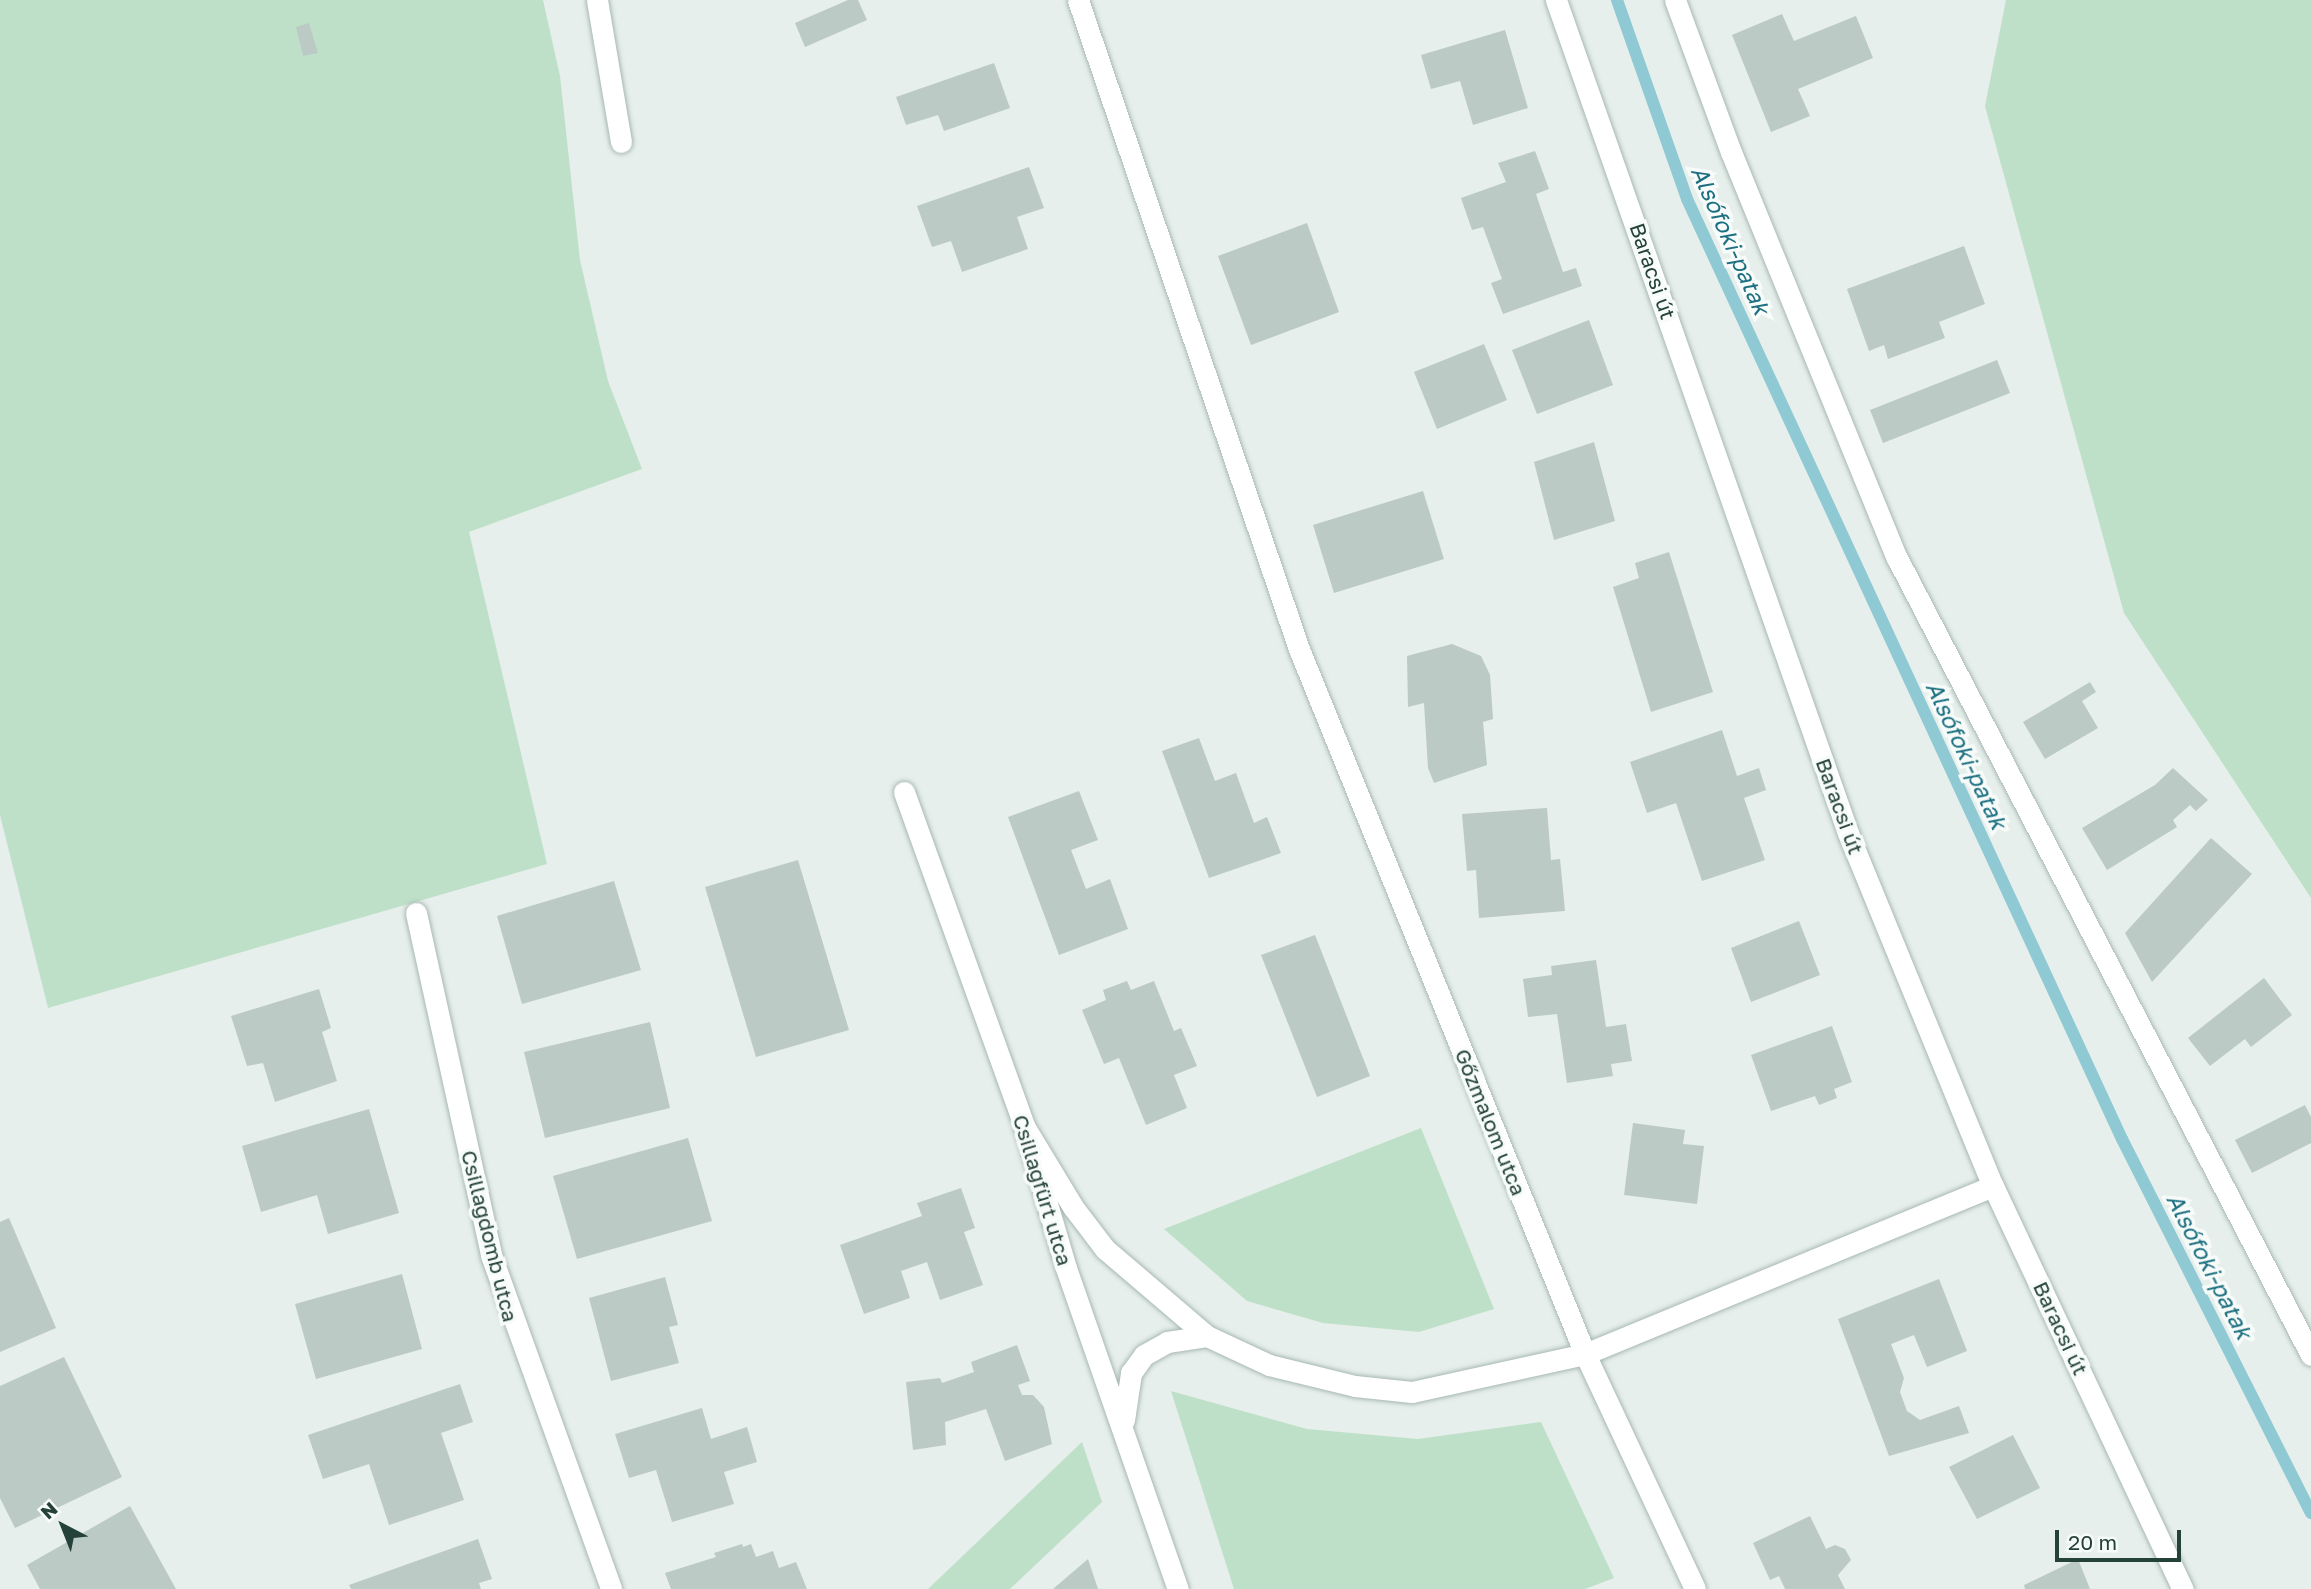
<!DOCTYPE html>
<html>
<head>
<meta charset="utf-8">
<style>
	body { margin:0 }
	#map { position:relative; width:2311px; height:1589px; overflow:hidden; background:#e6efeb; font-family:"Golos Text",sans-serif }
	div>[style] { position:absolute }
	.green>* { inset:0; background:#bfe0c8 }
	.stream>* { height:12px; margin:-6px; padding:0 6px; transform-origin:6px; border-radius:6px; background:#8ec9d4 }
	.building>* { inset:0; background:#bbcac4 }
	.roads { filter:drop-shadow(0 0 2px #a8b8b2) drop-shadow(0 0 2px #a8b8b2) }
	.minor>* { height:21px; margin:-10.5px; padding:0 10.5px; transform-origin:10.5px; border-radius:10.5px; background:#fff }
	.tertiary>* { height:21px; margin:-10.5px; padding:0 10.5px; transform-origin:10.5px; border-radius:10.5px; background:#fff }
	span { translate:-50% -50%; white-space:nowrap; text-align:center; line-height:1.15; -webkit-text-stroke:7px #f7fbf9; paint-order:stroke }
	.street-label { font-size:21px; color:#24423a }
	.water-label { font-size:23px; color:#1c6f80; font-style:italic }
	.north { position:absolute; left:28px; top:1491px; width:70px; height:70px; -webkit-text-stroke:5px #f7fbf9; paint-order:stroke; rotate:318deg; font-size:19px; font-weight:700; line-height:28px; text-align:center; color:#24423a }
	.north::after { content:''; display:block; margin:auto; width:24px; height:32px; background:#24423a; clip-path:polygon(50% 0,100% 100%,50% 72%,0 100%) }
	.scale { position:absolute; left:2055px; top:1530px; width:126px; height:32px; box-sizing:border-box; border:4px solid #24423a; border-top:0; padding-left:9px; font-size:21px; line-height:24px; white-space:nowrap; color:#24423a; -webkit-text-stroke:5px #f7fbf9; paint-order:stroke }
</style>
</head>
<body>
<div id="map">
	<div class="green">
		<i style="clip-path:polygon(0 0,543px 0,560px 76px,580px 260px,608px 381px,642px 469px,469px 532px,547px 864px,48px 1008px,0 815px)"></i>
		<i style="clip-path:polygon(2006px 0,2311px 0,2311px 898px,2124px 613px,1985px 106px)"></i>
		<i style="clip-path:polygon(1421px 1128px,1494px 1309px,1419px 1332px,1323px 1323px,1247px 1301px,1164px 1229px)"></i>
		<i style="clip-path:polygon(1171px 1391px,1307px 1429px,1418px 1439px,1541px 1422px,1614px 1578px,1585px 1589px,1234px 1589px)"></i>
		<i style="clip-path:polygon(1082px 1442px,1102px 1502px,1010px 1589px,928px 1589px)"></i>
	</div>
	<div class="stream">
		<i style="left:1617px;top:0;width:211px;rotate:70.6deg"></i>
		<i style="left:1687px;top:199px;width:1036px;rotate:65.17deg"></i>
		<i style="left:2122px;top:1139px;width:419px;rotate:63.2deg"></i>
	</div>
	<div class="building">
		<i style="clip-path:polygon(848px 0,858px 0,867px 20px,805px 47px,795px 23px)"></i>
		<i style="clip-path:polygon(1782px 14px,1794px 41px,1856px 16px,1873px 58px,1798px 89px,1810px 116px,1771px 132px,1732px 35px)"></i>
		<i style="clip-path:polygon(309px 23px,318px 53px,303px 56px,296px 27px)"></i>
		<i style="clip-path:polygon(1505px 30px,1528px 108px,1473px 125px,1460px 81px,1431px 89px,1421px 55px)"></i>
		<i style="clip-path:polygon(994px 63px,1010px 108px,944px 131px,938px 115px,906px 125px,896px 97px)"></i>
		<i style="clip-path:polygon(1535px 151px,1549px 189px,1536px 194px,1542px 212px,1563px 272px,1576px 268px,1582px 286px,1503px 314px,1491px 283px,1502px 279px,1483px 227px,1472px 230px,1461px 198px,1506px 182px,1498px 163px)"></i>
		<i style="clip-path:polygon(1029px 167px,1044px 208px,1017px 217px,1028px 249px,962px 272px,951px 241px,932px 247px,917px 206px)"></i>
		<i style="clip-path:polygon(1307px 223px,1339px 312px,1251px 345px,1218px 256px)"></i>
		<i style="clip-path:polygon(1964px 246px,1985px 304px,1939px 322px,1945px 338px,1888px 359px,1884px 345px,1869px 351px,1847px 289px)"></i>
		<i style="clip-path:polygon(1589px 320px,1613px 385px,1537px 414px,1512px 350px)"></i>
		<i style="clip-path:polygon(1484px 344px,1507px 400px,1437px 429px,1414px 372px)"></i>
		<i style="clip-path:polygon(1997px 360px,2010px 393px,1883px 443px,1870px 410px)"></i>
		<i style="clip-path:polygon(1594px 442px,1615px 521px,1554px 540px,1534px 462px)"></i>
		<i style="clip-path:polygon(1423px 491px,1444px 559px,1334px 593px,1313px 525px)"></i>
		<i style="clip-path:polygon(1669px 552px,1713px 692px,1651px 712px,1613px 587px,1639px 578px,1635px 563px)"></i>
		<i style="clip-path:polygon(1452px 644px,1481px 656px,1490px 675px,1493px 719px,1483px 722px,1487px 765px,1434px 783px,1428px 768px,1424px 703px,1408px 707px,1407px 656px)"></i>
		<i style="clip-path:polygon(2090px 682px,2096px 692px,2082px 701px,2098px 728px,2045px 759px,2023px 722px)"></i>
		<i style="clip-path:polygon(1722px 730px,1737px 776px,1759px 768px,1766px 790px,1744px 798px,1765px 860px,1702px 881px,1676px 803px,1647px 813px,1630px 762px)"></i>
		<i style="clip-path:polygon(1199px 738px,1215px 781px,1236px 773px,1254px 823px,1267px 817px,1281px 853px,1209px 878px,1162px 751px)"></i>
		<i style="clip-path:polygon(2173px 768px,2208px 800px,2196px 811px,2190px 805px,2173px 820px,2177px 827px,2107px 870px,2082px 828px,2155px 785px)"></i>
		<i style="clip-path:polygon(1079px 791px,1098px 840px,1071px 850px,1086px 889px,1110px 879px,1128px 929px,1059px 955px,1008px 817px)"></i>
		<i style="clip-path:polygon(1547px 808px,1551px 860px,1560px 859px,1565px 911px,1479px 918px,1476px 870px,1467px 871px,1462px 814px)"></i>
		<i style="clip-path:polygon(2211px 838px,2252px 874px,2152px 982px,2125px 933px)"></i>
		<i style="clip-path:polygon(798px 860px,849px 1030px,756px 1057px,705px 887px)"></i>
		<i style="clip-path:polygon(614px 881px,641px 970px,522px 1004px,497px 916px)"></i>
		<i style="clip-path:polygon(1799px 921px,1820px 975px,1751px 1002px,1731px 948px)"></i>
		<i style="clip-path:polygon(1315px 935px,1370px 1076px,1317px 1097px,1261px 955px)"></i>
		<i style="clip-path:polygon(1596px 960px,1606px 1027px,1626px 1024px,1632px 1061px,1611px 1064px,1613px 1076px,1567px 1083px,1557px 1014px,1528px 1017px,1523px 979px,1552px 975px,1551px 966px)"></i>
		<i style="clip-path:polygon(2264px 978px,2292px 1015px,2251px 1047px,2245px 1039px,2210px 1066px,2188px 1038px)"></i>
		<i style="clip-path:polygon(1127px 981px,1131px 990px,1154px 981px,1174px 1031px,1181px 1028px,1197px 1066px,1174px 1075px,1187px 1108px,1146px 1125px,1119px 1058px,1104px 1064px,1082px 1010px,1106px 1000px,1103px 990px)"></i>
		<i style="clip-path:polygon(319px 989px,331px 1028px,322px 1032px,337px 1081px,275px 1102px,263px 1063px,247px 1066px,231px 1016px)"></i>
		<i style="clip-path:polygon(650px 1022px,670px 1108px,545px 1138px,524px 1052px)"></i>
		<i style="clip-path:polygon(1832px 1026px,1852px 1082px,1834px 1089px,1837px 1098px,1819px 1105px,1815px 1096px,1771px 1111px,1751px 1055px)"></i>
		<i style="clip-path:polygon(2305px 1105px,2311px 1117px,2311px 1143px,2252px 1173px,2235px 1140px)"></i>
		<i style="clip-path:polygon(369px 1109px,399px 1213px,328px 1234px,317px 1195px,261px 1212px,242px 1146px)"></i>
		<i style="clip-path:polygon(1633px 1123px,1685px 1130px,1683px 1144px,1704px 1146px,1697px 1204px,1624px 1195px)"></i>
		<i style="clip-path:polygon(688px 1138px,712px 1221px,577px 1259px,553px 1176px)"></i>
		<i style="clip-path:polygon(961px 1188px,975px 1228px,964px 1232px,983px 1285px,940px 1300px,927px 1262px,901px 1271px,910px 1298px,864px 1314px,840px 1245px,922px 1216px,917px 1203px)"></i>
		<i style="clip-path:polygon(9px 1218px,56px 1328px,0 1352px,0 1222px)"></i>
		<i style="clip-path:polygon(402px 1274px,422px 1349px,316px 1379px,295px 1304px)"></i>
		<i style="clip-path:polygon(665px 1277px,678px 1325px,669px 1327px,679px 1363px,611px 1381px,589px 1298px)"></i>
		<i style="clip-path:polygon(1939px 1279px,1967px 1351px,1927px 1367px,1914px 1335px,1891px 1344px,1904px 1378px,1900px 1392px,1907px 1411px,1920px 1420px,1959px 1406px,1969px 1433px,1889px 1456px,1838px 1319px)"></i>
		<i style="clip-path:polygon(1017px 1345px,1030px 1381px,1018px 1385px,1022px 1395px,1033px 1395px,1044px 1407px,1052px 1444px,1005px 1461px,986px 1409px,945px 1422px,946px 1445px,913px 1450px,906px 1382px,940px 1378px,942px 1383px,974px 1372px,971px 1362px)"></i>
		<i style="clip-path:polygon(64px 1357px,122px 1477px,15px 1528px,0 1498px,0 1386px)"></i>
		<i style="clip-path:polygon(460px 1384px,473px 1422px,441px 1433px,464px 1500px,389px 1525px,369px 1464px,323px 1479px,308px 1435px)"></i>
		<i style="clip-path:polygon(702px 1408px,711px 1439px,747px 1427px,757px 1462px,724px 1472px,734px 1504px,672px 1522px,656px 1470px,629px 1478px,615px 1434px)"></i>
		<i style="clip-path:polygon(2013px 1435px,2040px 1488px,1977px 1519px,1949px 1467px)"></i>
		<i style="clip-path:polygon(130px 1506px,176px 1589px,40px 1589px,27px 1565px)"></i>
		<i style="clip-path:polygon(1810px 1516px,1826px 1549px,1835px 1545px,1845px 1549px,1851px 1560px,1838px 1575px,1845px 1589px,1785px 1589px,1779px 1576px,1770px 1580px,1753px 1543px)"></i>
		<i style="clip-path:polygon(478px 1539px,492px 1579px,479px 1583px,481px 1589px,351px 1589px,349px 1585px)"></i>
		<i style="clip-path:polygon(742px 1544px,743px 1547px,751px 1544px,756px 1557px,773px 1551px,779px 1568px,796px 1562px,807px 1589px,671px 1589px,665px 1573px,716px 1557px,714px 1553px)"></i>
		<i style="clip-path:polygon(1088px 1559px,1098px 1589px,1053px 1589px)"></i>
		<i style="clip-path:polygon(2078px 1559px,2090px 1589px,2025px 1589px,2024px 1585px)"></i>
	</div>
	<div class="roads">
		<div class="minor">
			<i style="left:597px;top:0;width:144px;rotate:80.4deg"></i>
			<i style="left:1078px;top:0;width:686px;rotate:71.2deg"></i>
			<i style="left:1299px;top:649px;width:761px;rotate:67.92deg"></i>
			<i style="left:1585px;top:1354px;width:259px;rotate:64.9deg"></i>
			<i style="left:1675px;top:0;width:162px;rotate:69.8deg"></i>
			<i style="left:1731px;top:152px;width:439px;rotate:67.8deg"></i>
			<i style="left:1897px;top:558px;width:898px;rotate:62.55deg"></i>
			<i style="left:904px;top:792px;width:355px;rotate:70.2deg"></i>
			<i style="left:1024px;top:1126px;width:148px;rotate:73.5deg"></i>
			<i style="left:1066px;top:1268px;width:340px;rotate:70.8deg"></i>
			<i style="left:416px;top:913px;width:350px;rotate:77.6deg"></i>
			<i style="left:491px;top:1255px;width:355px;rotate:70.2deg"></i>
			<i style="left:1024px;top:1126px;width:95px;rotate:58.8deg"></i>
			<i style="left:1073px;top:1207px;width:53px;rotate:52.7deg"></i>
			<i style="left:1105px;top:1249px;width:134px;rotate:40.5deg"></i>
			<i style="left:1207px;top:1336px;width:68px;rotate:25.1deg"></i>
			<i style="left:1269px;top:1365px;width:89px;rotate:13.7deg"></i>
			<i style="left:1355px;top:1386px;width:57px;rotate:6deg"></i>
			<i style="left:1412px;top:1392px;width:177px;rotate:-12.4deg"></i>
			<i style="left:1585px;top:1354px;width:441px;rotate:-22.4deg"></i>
			<i style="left:1124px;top:1420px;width:48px;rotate:-81.5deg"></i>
			<i style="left:1131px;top:1373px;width:22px;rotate:-54deg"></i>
			<i style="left:1144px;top:1355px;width:26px;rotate:-29deg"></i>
			<i style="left:1167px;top:1342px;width:40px;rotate:-8.5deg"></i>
		</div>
		<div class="tertiary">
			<i style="left:1556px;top:0;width:883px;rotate:70.68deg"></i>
			<i style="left:1848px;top:833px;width:382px;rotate:67.7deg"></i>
			<i style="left:1993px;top:1186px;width:446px;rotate:64.8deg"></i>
		</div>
	</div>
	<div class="street-label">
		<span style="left:1653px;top:271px;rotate:71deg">Baracsi út</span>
		<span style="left:1840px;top:806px;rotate:70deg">Baracsi út</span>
		<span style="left:1491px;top:1122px;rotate:68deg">Gőzmalom utca</span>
		<span style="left:1043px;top:1190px;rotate:73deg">Csillagfürt utca</span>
		<span style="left:490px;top:1236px;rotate:76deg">Csillagdomb utca</span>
		<span style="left:2061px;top:1328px;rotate:65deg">Baracsi út</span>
	</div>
	<div class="water-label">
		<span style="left:1731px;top:240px;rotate:66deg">Alsófoki-patak</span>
		<span style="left:1967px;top:755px;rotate:65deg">Alsófoki-patak</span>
		<span style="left:2210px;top:1266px;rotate:63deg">Alsófoki-patak</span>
	</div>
	<div class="north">N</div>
	<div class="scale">20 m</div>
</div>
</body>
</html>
